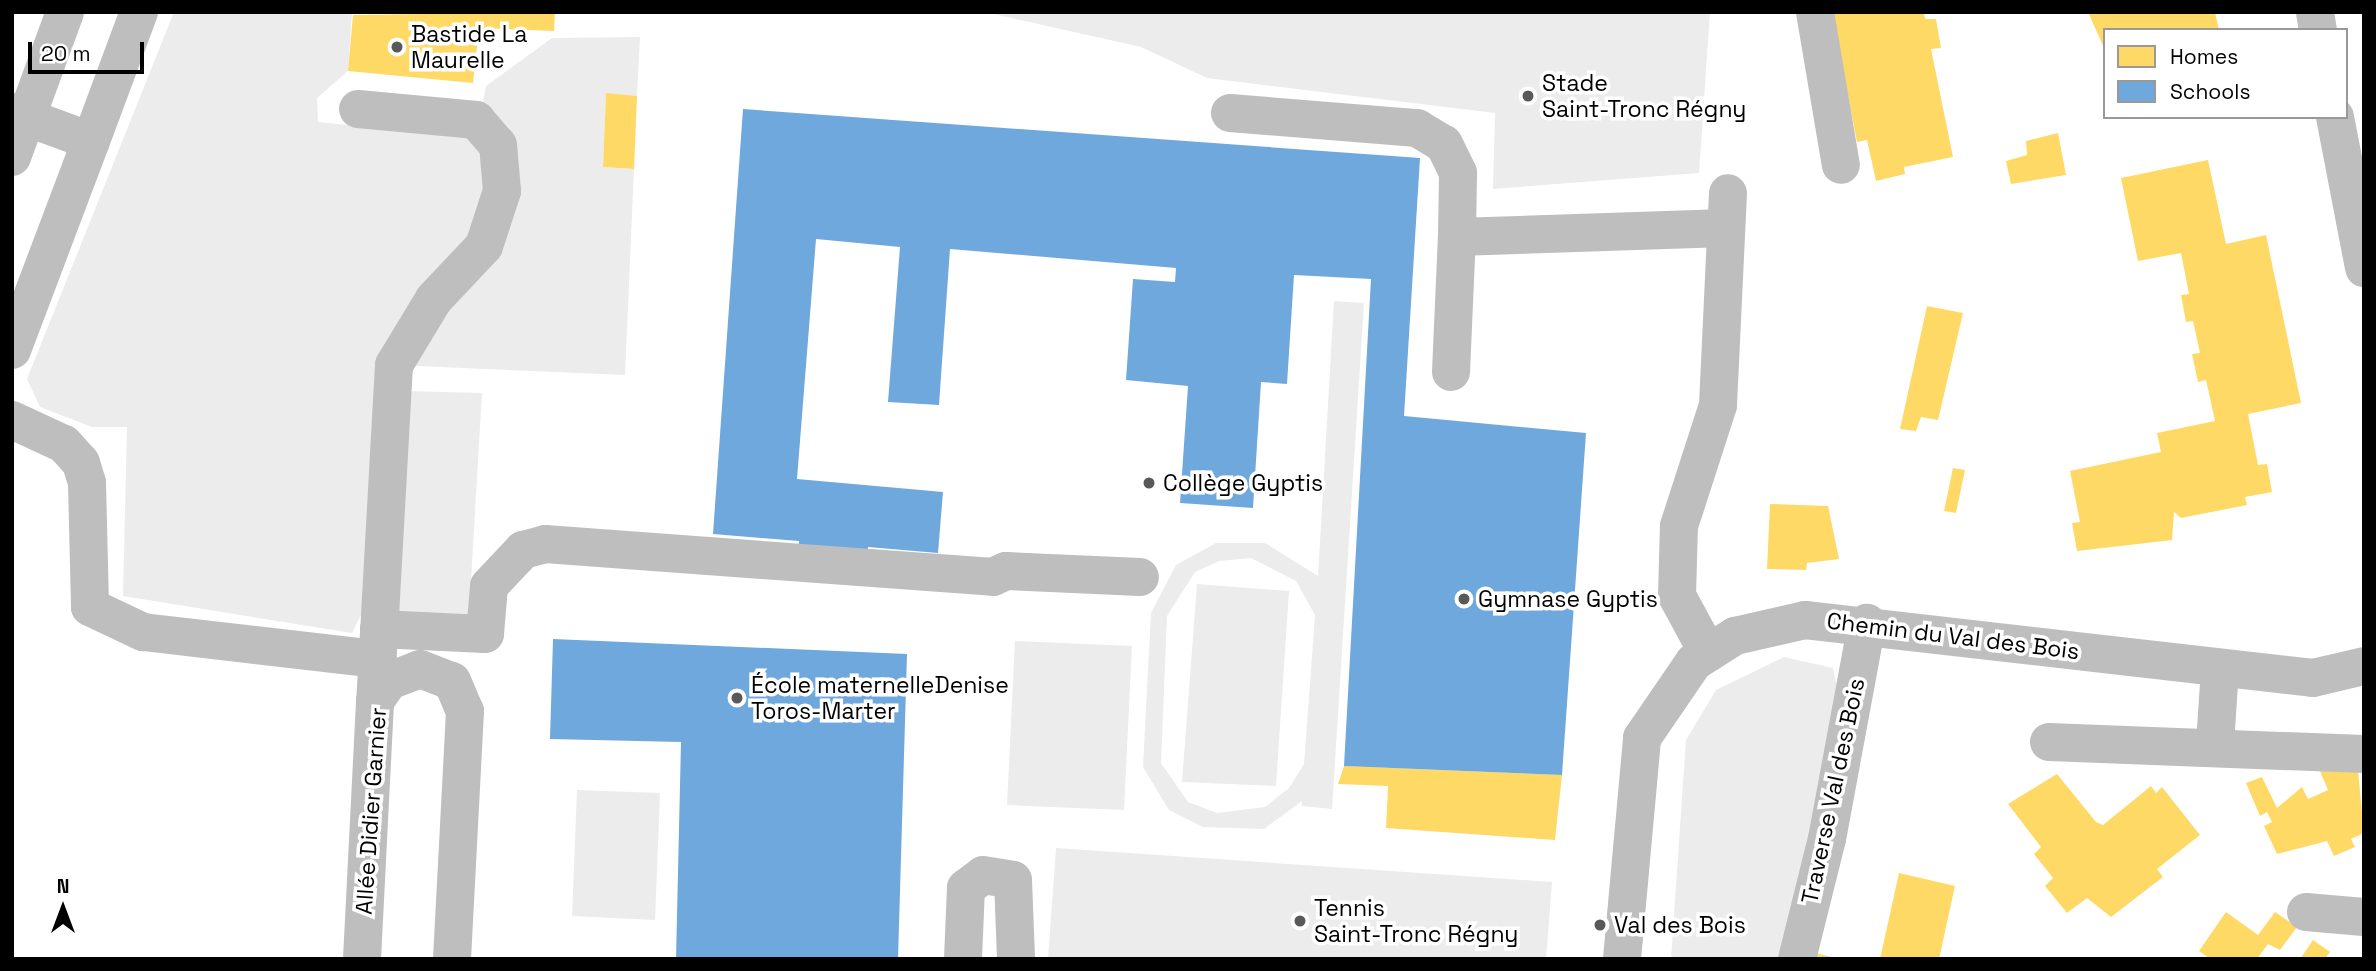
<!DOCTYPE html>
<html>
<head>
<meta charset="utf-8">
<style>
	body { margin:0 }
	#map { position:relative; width:2376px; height:971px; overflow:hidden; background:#fff; font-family:"Space Grotesk",sans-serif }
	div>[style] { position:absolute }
	.green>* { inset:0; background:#ececec }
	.homes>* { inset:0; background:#ffd966 }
	.schools>* { inset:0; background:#6fa8dc }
	.minor>* { height:38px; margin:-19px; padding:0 19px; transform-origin:19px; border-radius:19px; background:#bebebe }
	.dots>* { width:19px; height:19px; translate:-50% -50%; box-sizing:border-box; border:4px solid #fff; border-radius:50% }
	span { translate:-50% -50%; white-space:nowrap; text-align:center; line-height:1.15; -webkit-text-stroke:7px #fff; paint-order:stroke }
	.poi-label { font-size:23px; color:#000 }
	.left { translate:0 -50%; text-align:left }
	.street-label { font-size:23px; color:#000 }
	.frame { position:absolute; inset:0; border:14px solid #000; pointer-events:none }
	.legend { position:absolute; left:2103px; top:28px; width:245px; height:91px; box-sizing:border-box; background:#fff; border:2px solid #999; margin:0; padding:9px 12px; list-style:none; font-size:21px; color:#000 }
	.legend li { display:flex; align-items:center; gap:14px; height:35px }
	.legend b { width:35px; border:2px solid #999 }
	.north { position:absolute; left:28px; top:873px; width:70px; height:70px; -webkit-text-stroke:5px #fff; paint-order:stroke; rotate:0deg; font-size:19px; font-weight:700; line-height:28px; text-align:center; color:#000 }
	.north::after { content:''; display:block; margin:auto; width:24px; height:32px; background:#000; clip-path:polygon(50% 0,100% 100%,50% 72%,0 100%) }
	.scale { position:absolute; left:28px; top:42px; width:116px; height:32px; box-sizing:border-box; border:4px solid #000; border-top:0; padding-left:9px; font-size:21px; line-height:24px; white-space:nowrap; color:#000; -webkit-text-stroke:5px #fff; paint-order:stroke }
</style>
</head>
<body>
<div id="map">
	<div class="green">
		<i style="clip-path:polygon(174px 12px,352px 12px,348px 71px,317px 98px,318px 122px,476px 138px,486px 86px,552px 38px,640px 37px,637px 96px,606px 94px,603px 167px,634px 169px,625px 375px,394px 365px,364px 609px,352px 633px,123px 596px,127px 427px,92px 427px,40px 407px,27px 379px)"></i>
		<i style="clip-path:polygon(985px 12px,1710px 12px,1699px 173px,1493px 189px,1495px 113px,1207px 78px,1141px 47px)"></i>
		<i style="clip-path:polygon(evenodd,1334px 301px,1364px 303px,1332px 809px,1302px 806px,1302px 801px,1264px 829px,1203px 827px,1169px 810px,1143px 767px,1151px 613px,1176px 565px,1216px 543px,1265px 543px,1318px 576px,1334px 301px,1251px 558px,1296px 581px,1315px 615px,1304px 764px,1289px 788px,1265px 807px,1217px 813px,1188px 802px,1161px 763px,1167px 616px,1195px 572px,1219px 561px,1251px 558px)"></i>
		<i style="clip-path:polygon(408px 391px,482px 393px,469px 614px,397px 612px)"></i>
		<i style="clip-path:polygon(1197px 584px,1289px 591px,1276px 786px,1182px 782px)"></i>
		<i style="clip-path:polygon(1015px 641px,1132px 646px,1124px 810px,1007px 805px)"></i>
		<i style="clip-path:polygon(1784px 657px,1833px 668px,1843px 717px,1789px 959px,1671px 959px,1686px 740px,1716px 690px)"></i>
		<i style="clip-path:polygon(577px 790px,660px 793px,655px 920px,572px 916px)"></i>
		<i style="clip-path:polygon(1056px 848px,1552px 882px,1546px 959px,1048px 959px)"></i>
	</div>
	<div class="homes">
		<i style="clip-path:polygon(555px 12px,554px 31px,479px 28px,473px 83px,348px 71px,353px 15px)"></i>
		<i style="clip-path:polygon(1832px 12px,1924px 12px,1925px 19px,1936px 19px,1941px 48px,1931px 49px,1953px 157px,1904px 167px,1905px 174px,1876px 181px,1867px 140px,1857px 142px)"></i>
		<i style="clip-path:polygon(2088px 12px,2215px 12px,2219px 30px,2105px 30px,2104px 48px)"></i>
		<i style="clip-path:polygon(606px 93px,637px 96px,634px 169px,603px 167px)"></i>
		<i style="clip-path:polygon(2058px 133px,2066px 175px,2011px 184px,2006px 161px,2027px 155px,2026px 141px)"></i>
		<i style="clip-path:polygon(2208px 160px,2226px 244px,2266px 235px,2301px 403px,2248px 414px,2258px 465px,2267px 464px,2272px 492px,2245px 497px,2247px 505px,2181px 518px,2174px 512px,2172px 540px,2077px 551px,2072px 523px,2080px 522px,2070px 471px,2161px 452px,2157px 433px,2215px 421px,2206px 380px,2198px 382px,2192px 354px,2200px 353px,2193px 321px,2186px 322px,2181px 295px,2189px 294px,2181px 253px,2138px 261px,2121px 178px)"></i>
		<i style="clip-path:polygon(1927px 306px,1963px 313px,1938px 420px,1921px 417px,1916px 431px,1900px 429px)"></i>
		<i style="clip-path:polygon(1953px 468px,1965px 470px,1956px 513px,1944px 511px)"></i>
		<i style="clip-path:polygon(1770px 504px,1828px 506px,1839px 559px,1807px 563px,1806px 570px,1767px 569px)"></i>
		<i style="clip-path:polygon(1344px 766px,1562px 775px,1555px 840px,1386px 828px,1388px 786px,1338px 784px)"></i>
		<i style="clip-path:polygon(2320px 771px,2358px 771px,2364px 833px,2351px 839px,2355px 847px,2334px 856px,2327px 841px,2277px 854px,2264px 826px,2272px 822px,2267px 812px,2260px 816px,2246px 783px,2262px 777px,2277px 808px,2302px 787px,2308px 799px,2328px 790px)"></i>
		<i style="clip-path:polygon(2057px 774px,2096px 822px,2103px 825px,2151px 786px,2156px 793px,2162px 787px,2200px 835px,2157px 869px,2163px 877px,2111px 917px,2087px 898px,2067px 913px,2045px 886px,2053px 878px,2034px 854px,2041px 847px,2008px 804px)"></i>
		<i style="clip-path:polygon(1899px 873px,1955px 886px,1939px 959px,1880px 959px)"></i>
		<i style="clip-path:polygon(2226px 912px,2258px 935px,2275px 912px,2297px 927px,2280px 950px,2268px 944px,2257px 959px,2210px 959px,2199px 951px)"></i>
		<i style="clip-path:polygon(2313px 940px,2330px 952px,2325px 959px,2300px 959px)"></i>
		<i style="clip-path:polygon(1806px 951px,1836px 958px,1836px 959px,1804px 959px)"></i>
	</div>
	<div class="schools">
		<i style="clip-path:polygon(743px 109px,1420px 158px,1404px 416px,1586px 433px,1562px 775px,1344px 766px,1371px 279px,1294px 275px,1287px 384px,1261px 382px,1253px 508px,1180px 503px,1188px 386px,1126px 380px,1133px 279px,1175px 282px,1176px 268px,950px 249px,939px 405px,888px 402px,900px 247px,816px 239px,797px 479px,943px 492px,938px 553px,868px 547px,867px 560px,798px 554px,799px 541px,713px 534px)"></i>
		<i style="clip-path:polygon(553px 639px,907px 654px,898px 959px,676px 959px,681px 742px,550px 739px)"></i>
	</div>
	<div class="minor">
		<i style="left:1815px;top:12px;width:155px;rotate:80.4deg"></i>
		<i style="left:2315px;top:12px;width:18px;rotate:81deg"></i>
		<i style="left:358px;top:109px;width:119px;rotate:5.3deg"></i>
		<i style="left:476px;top:120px;width:33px;rotate:49deg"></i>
		<i style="left:498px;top:145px;width:46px;rotate:85deg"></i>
		<i style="left:502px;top:191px;width:58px;rotate:108.1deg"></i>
		<i style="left:484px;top:246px;width:73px;rotate:133.3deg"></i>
		<i style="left:434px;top:299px;width:77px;rotate:121.2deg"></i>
		<i style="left:394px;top:365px;width:337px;rotate:93.2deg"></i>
		<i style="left:12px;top:112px;width:84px;rotate:20.2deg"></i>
		<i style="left:91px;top:141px;width:138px;rotate:-69.6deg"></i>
		<i style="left:1230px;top:113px;width:188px;rotate:4.6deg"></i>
		<i style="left:1417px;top:128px;width:31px;rotate:31deg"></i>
		<i style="left:1444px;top:144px;width:32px;rotate:64deg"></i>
		<i style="left:1458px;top:173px;width:64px;rotate:90.9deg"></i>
		<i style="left:1457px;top:237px;width:269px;rotate:-1.9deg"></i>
		<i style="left:2335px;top:117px;width:154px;rotate:79.1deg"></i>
		<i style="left:12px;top:157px;width:154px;rotate:-69.9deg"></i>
		<i style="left:12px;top:350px;width:223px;rotate:-69.3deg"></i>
		<i style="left:1451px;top:372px;width:135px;rotate:-87.5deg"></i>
		<i style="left:12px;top:420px;width:57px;rotate:24.8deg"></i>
		<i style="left:64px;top:444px;width:25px;rotate:48deg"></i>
		<i style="left:81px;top:463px;width:21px;rotate:73deg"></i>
		<i style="left:87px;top:483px;width:124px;rotate:88.6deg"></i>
		<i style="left:90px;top:607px;width:59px;rotate:25.3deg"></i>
		<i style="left:143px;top:632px;width:236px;rotate:6.6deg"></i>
		<i style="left:379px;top:629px;width:106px;rotate:2.7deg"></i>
		<i style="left:485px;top:634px;width:48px;rotate:-85.2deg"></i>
		<i style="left:489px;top:586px;width:50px;rotate:-46.6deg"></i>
		<i style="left:523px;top:550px;width:23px;rotate:-15deg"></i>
		<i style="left:545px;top:544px;width:449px;rotate:4.2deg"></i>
		<i style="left:993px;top:577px;width:14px;rotate:-25deg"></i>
		<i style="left:1006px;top:571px;width:134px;rotate:2.6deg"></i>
		<i style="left:1708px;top:653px;width:65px;rotate:-118.5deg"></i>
		<i style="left:1677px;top:596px;width:70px;rotate:-88.4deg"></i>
		<i style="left:1679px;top:526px;width:127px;rotate:-72.1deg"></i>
		<i style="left:1718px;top:405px;width:212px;rotate:-87.3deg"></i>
		<i style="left:2049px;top:742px;width:315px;rotate:2.2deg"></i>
		<i style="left:2215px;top:744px;width:75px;rotate:-86.2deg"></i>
		<i style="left:2306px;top:912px;width:58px;rotate:4.9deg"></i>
		<i style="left:362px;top:959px;width:258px;rotate:-87.1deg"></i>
		<i style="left:375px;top:701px;width:24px;rotate:-55deg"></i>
		<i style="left:389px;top:681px;width:33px;rotate:-21deg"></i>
		<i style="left:420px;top:669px;width:34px;rotate:21deg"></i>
		<i style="left:452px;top:681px;width:33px;rotate:67deg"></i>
		<i style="left:465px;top:711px;width:248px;rotate:93deg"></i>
		<i style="left:963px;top:959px;width:71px;rotate:-87.6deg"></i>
		<i style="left:966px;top:888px;width:21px;rotate:-37deg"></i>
		<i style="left:983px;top:875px;width:30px;rotate:9deg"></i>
		<i style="left:1013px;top:880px;width:79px;rotate:87.8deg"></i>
		<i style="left:1622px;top:959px;width:222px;rotate:-84.8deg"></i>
		<i style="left:1642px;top:738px;width:92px;rotate:-55.6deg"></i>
		<i style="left:1694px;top:662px;width:49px;rotate:-32.4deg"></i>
		<i style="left:1735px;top:636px;width:72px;rotate:-12.9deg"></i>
		<i style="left:1805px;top:620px;width:511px;rotate:6.51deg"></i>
		<i style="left:2313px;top:678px;width:52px;rotate:-13.2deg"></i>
		<i style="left:1797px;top:959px;width:124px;rotate:-76deg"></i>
		<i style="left:1827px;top:839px;width:220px;rotate:-79.5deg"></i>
	</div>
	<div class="dots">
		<i style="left:397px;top:47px;background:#595959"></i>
		<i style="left:1528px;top:96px;background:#595959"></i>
		<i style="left:1149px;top:483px;background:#595959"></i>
		<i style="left:1464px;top:599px;background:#595959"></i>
		<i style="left:737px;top:698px;background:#595959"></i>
		<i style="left:1300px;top:921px;background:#595959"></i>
		<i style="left:1600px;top:925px;background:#595959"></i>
	</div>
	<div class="poi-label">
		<span class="left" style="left:411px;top:47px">Bastide La<br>Maurelle</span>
		<span class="left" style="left:1542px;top:96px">Stade<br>Saint-Tronc Régny</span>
		<span class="left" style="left:1163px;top:483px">Collège Gyptis</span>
		<span class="left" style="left:1478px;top:599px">Gymnase Gyptis</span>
		<span class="left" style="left:751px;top:698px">École maternelleDenise<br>Toros-Marter</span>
		<span class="left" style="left:1314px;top:921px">Tennis<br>Saint-Tronc Régny</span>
		<span class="left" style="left:1614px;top:925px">Val des Bois</span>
	</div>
	<div class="street-label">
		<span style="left:1953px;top:636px;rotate:7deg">Chemin du Val des Bois</span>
		<span style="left:1833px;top:791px;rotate:-78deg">Traverse Val des Bois</span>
		<span style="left:371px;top:811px;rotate:-86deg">Allée Didier Garnier</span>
	</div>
	<div class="frame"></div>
	<ul class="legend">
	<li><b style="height:19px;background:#ffd966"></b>Homes</li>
	<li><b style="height:19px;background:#6fa8dc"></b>Schools</li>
	</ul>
	<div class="north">N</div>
	<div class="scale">20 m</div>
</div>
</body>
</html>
